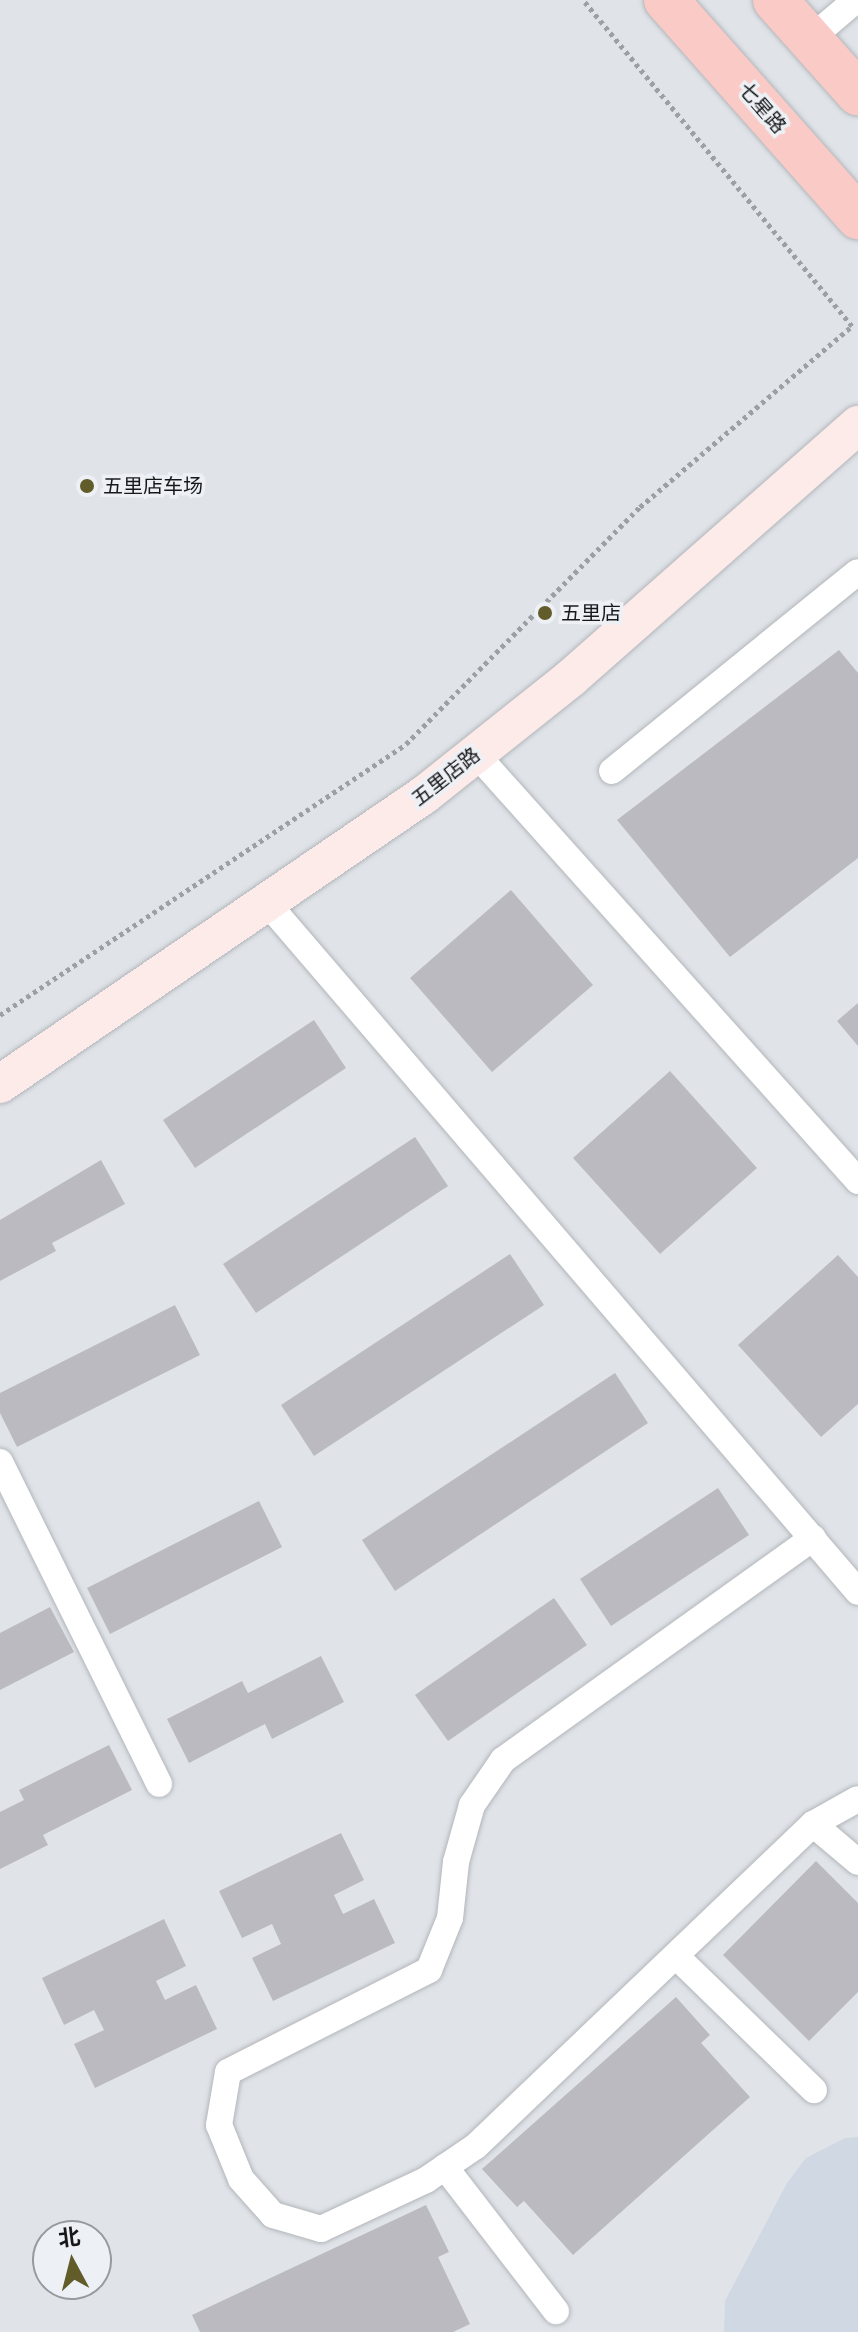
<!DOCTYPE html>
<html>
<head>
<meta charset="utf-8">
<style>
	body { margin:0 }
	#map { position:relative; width:858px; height:2332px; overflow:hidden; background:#e0e4e9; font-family:Helvetica,"Noto Sans SC",sans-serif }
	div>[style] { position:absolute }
	.built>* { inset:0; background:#cfd8e3 }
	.building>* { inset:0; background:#babac0 }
	.path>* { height:5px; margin-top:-2.5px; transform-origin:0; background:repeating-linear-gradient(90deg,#9c9fa3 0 4px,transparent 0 8px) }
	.roads { filter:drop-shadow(0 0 2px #b2b6ba) drop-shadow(0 0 2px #b2b6ba) }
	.minor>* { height:26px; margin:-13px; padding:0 13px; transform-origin:13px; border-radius:13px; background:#fff }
	.secondary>* { height:38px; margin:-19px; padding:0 19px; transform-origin:19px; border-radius:19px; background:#fdebe9 }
	.trunk>* { height:44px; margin:-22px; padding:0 22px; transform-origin:22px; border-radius:22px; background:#facac6 }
	.dots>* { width:22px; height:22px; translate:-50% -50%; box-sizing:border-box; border:4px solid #edf1f6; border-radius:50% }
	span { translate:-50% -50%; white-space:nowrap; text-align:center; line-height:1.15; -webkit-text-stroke:7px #edf1f6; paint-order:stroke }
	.street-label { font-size:20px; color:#17181a }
	.poi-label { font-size:20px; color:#17181a }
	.left { translate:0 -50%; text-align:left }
	.north { position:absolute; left:32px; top:2220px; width:80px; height:80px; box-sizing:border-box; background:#edf1f6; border:2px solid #979a9e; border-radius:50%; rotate:353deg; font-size:22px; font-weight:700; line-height:32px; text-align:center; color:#17181a }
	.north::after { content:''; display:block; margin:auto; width:28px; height:36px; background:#615c29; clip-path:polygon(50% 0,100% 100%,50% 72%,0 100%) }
</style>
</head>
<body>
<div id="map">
	<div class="built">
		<i style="clip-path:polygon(858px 2137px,858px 2332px,724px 2332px,725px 2301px,787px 2183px,806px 2158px,845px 2138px)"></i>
	</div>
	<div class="building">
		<i style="clip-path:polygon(839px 650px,858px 673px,858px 858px,730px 957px,617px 820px)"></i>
		<i style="clip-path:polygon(511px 890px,593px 985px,492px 1072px,410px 978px)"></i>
		<i style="clip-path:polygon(858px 1003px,858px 1046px,837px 1021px)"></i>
		<i style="clip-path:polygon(314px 1020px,346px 1068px,195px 1168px,163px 1120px)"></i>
		<i style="clip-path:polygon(670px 1071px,757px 1168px,660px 1254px,573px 1158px)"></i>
		<i style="clip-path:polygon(415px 1137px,448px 1186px,256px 1313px,223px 1264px)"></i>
		<i style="clip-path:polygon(101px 1160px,125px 1204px,52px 1243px,56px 1251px,0 1281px,0 1220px)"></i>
		<i style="clip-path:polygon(510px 1254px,544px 1305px,314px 1456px,281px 1405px)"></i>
		<i style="clip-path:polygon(838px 1255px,858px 1277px,858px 1404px,821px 1437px,738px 1345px)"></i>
		<i style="clip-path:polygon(175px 1305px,200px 1355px,17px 1447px,0 1413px,0 1393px)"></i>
		<i style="clip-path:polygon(615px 1373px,648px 1423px,395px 1591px,362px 1540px)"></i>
		<i style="clip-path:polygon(718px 1488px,749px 1535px,611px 1626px,580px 1579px)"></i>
		<i style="clip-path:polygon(259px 1501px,282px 1547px,110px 1634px,87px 1588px)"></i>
		<i style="clip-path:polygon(554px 1598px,587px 1645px,448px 1741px,415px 1695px)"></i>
		<i style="clip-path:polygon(50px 1607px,74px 1652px,0 1690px,0 1633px)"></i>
		<i style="clip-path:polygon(321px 1656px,344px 1702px,272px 1739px,265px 1724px,189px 1763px,167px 1719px,242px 1681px,248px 1693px)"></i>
		<i style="clip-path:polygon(109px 1745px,132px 1790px,43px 1835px,48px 1845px,0 1869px,0 1812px,24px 1800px,19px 1790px)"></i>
		<i style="clip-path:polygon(341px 1833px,364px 1880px,334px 1895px,343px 1914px,374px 1899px,395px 1943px,273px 2001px,252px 1958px,281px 1944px,272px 1924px,242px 1938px,219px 1891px)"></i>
		<i style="clip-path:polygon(816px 1861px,858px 1903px,858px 1992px,809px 2041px,723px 1955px)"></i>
		<i style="clip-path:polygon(164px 1919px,186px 1966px,156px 1981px,165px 2000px,196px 1985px,217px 2029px,95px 2088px,74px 2044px,104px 2030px,94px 2010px,64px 2025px,42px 1978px)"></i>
		<i style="clip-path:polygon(676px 1997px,710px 2035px,701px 2043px,750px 2097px,573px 2255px,524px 2201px,517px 2207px,482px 2169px)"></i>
		<i style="clip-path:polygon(426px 2205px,449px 2252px,438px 2257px,470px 2324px,453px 2332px,200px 2332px,192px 2315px)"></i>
	</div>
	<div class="path">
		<i style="left:0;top:1015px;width:488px;rotate:-33.7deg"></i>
		<i style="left:406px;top:744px;width:333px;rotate:-45.4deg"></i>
		<i style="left:640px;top:507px;width:279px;rotate:-40.5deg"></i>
		<i style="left:852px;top:326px;width:423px;rotate:-129.5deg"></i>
	</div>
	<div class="roads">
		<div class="minor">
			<i style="left:810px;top:39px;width:60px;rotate:-40.3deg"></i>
			<i style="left:476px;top:754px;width:573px;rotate:48.18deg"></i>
			<i style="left:612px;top:771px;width:316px;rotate:-39deg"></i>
			<i style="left:268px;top:904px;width:906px;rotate:49.38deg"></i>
			<i style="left:0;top:1462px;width:359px;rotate:63.7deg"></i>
			<i style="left:813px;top:1538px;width:381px;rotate:144.4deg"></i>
			<i style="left:503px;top:1760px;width:55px;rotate:124.6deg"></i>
			<i style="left:472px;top:1805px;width:59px;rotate:105.7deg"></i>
			<i style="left:456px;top:1862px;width:56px;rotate:96.1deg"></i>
			<i style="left:450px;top:1918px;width:56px;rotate:112deg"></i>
			<i style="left:429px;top:1970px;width:225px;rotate:153.1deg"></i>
			<i style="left:228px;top:2072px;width:54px;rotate:99.6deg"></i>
			<i style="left:219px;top:2125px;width:58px;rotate:67.8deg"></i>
			<i style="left:241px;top:2179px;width:48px;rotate:48.4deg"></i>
			<i style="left:273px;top:2215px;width:50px;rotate:16.3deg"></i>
			<i style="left:321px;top:2229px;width:116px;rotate:-25deg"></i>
			<i style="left:426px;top:2180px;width:60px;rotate:-34.2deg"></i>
			<i style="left:476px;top:2146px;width:466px;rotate:-43.7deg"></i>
			<i style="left:813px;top:1824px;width:51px;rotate:-29.1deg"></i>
			<i style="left:813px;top:1824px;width:59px;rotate:40.2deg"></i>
			<i style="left:677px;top:1957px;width:191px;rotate:44.2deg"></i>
			<i style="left:445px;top:2167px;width:182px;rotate:52.4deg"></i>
		</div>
		<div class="secondary">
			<i style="left:0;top:1084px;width:513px;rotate:-34.28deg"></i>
			<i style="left:424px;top:795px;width:188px;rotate:-38.5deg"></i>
			<i style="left:571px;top:678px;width:383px;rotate:-41.4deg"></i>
		</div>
		<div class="trunk">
			<i style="left:666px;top:0;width:290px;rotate:48.5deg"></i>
			<i style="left:775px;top:0;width:125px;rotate:48.3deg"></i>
		</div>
	</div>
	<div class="dots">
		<i style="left:87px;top:486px;background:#615c29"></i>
		<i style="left:545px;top:613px;background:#615c29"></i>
	</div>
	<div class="street-label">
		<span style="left:762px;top:108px;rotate:49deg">七星路</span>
		<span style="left:446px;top:777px;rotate:-38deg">五里店路</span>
	</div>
	<div class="poi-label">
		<span class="left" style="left:103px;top:486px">五里店车场</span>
		<span class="left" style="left:561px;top:613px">五里店</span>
	</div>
	<div class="north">北</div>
</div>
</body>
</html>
